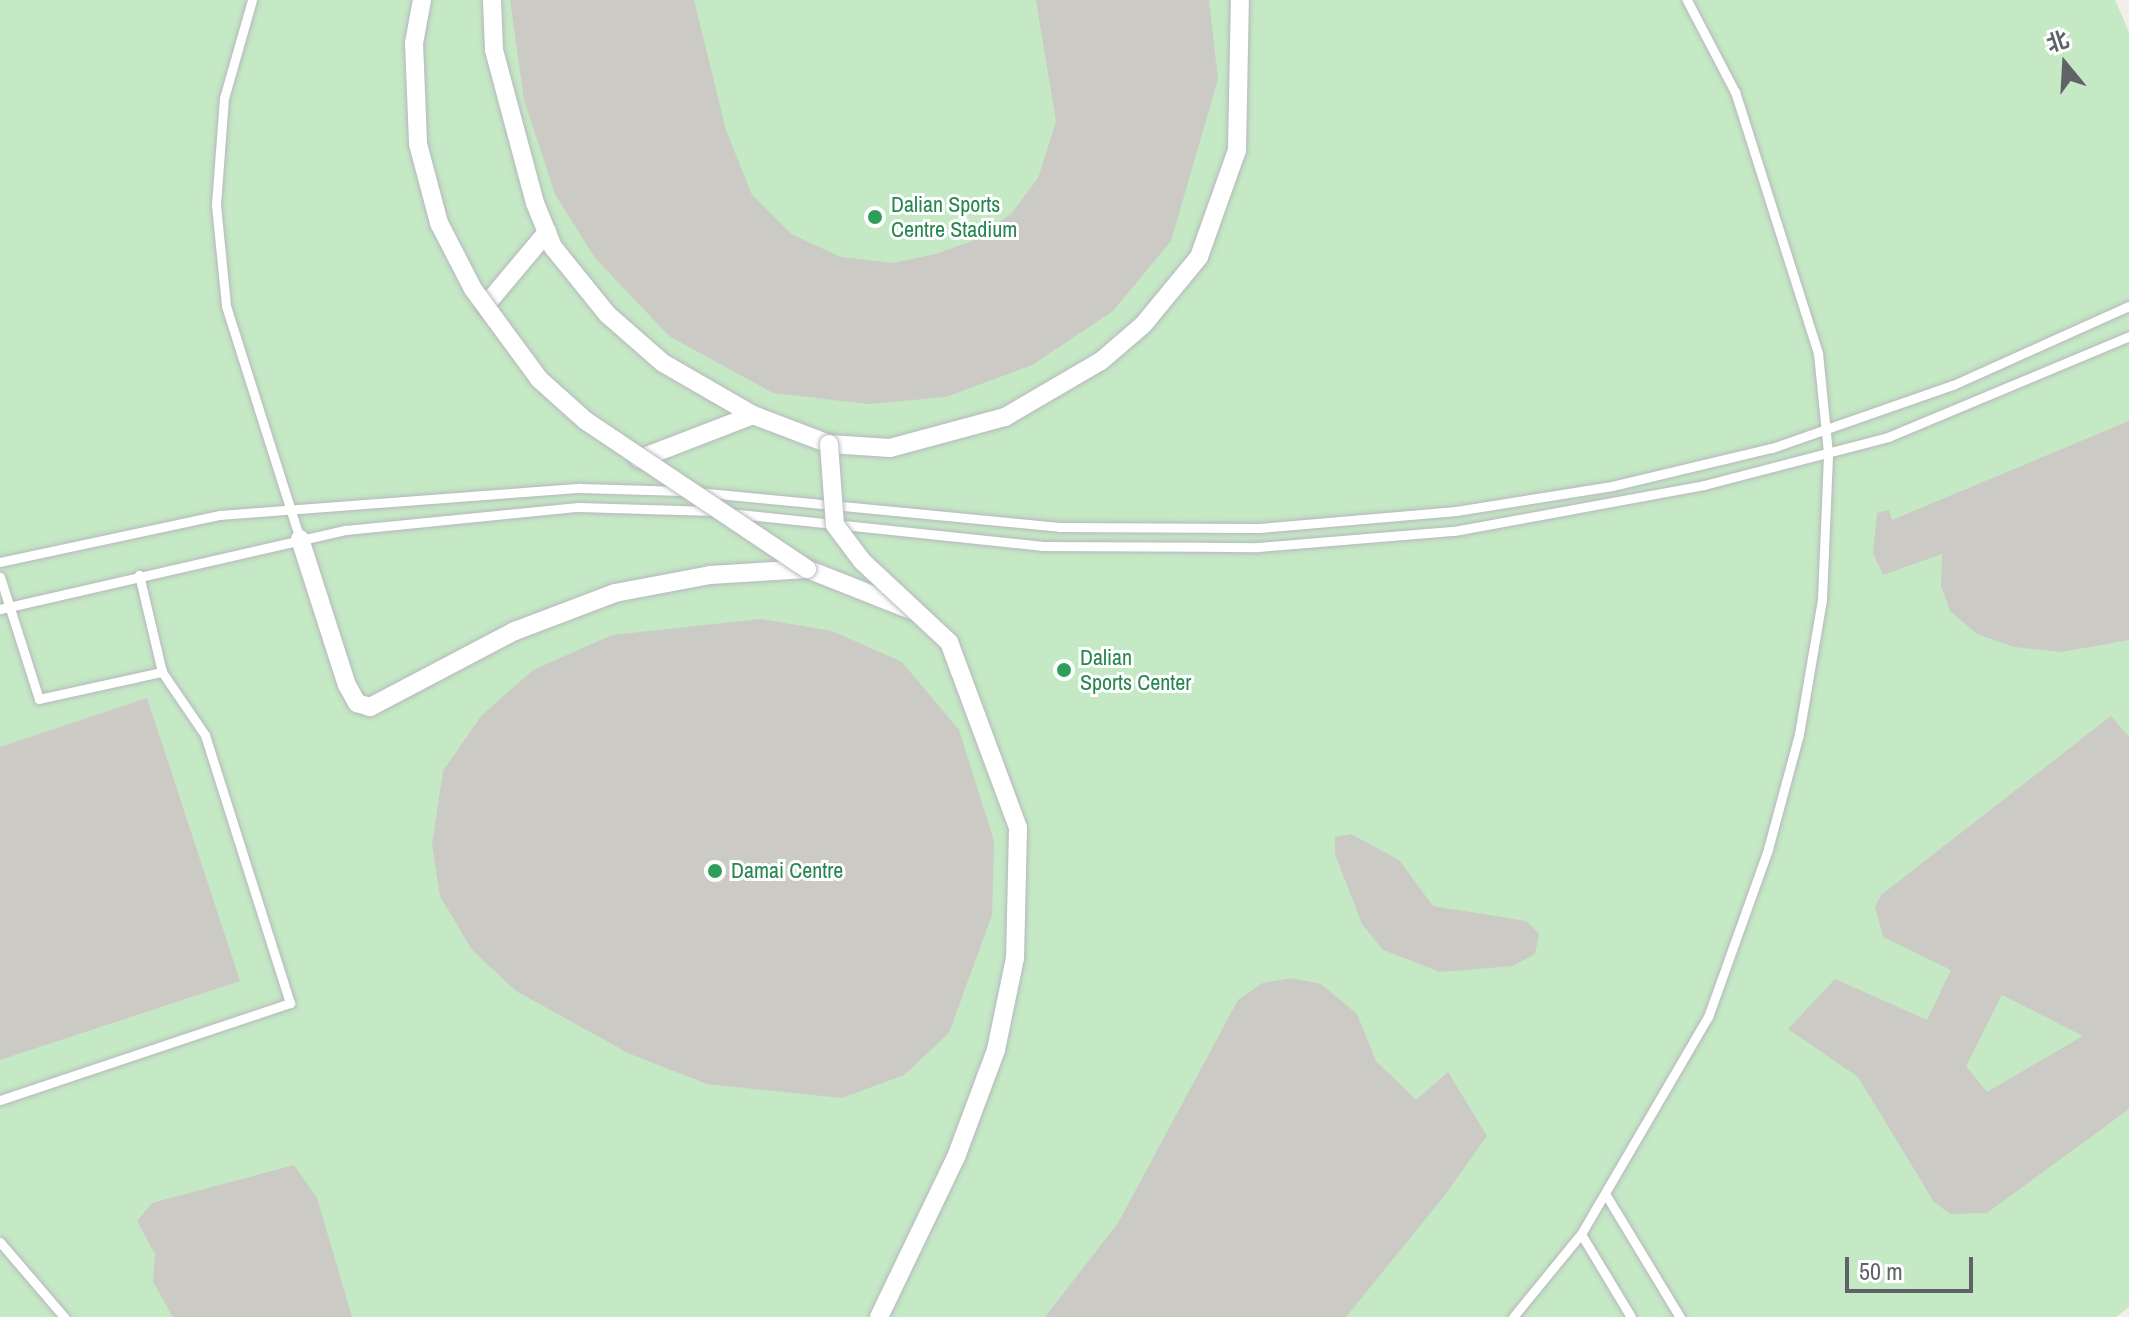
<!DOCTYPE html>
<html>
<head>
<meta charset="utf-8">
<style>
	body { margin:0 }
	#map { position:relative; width:2129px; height:1317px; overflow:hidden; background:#f1efe8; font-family:"Archivo Narrow","Noto Sans SC",sans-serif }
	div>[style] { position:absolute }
	.green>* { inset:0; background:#c5e8c5 }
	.building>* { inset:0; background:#cccac5 }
	.roads { filter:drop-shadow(0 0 2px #b5b8bc) drop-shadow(0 0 2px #b5b8bc) }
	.lane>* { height:9px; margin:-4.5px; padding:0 4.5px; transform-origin:4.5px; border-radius:4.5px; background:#fff }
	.street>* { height:18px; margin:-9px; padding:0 9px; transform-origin:9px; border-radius:9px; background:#fff }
	.bridges { filter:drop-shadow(0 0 2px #b5b8bc) drop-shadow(0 0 2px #b5b8bc) }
	.street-bridge>* { height:18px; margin:-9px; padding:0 9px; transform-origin:9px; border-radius:9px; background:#fff }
	.dots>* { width:22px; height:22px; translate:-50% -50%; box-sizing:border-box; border:4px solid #fff; border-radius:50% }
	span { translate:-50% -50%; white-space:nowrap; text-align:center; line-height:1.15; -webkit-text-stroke:6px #fff; paint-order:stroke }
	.leisure-label { font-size:22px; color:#27864d }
	.left { translate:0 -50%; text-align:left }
	.north { position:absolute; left:2025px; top:24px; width:80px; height:80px; -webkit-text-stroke:6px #fff; paint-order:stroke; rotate:342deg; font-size:22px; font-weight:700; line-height:32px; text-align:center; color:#5f6368 }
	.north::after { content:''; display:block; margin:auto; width:28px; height:36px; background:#5f6368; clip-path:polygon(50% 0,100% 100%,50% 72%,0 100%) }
	.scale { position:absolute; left:1845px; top:1257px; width:128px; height:36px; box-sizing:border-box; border:4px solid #5f6368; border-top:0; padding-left:10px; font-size:24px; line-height:28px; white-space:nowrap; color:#5f6368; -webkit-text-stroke:6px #fff; paint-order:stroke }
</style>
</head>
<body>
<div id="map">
	<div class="green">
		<i style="clip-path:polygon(0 0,2115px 0,2129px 32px,2129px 1307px,2116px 1317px,0 1317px)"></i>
	</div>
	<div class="building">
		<i style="clip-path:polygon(510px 0,694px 0,726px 130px,752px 195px,791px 234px,841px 257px,893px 263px,936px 254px,977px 239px,1012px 213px,1038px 178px,1056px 122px,1036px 0,1209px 0,1218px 79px,1171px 241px,1113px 311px,1032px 365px,946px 397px,868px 404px,773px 393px,669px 336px,595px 258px,555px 194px,524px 100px)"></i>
		<i style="clip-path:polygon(2129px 421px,2129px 640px,2061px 652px,2014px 647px,1977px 634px,1950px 611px,1941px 586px,1942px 554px,1883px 575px,1873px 553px,1877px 513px,1889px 510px,1892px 520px)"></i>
		<i style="clip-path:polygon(761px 619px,832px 631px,902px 662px,959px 730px,994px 841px,992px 915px,949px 1033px,904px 1075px,842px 1098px,707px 1084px,630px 1054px,516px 991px,472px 950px,440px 896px,432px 845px,443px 771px,481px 716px,533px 670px,612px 635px)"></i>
		<i style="clip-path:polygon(147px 698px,240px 981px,0 1060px,0 747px)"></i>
		<i style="clip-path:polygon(evenodd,2111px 716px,2129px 737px,2129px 1109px,1987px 1213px,1950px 1214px,1934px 1202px,1858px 1077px,1788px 1029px,1835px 979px,1927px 1020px,1951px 970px,1883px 937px,1875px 907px,1881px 895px,2111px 716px,2002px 995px,2083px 1036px,1987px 1092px,1966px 1066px,2002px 995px)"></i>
		<i style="clip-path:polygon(1351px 834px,1399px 860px,1433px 906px,1526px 921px,1539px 934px,1535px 954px,1513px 966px,1440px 972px,1383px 950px,1362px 924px,1335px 854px,1335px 837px)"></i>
		<i style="clip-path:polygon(1291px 978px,1321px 984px,1357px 1014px,1376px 1061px,1416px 1100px,1448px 1072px,1487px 1136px,1445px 1195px,1346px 1317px,1045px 1317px,1118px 1223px,1238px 1000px,1263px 983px)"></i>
		<i style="clip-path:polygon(294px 1165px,317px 1198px,352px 1317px,173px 1317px,153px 1282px,155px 1254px,137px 1221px,152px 1203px)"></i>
	</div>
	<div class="roads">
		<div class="lane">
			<i style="left:252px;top:0;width:102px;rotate:105.9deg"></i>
			<i style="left:224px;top:98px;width:107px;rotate:94.3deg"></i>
			<i style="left:216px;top:205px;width:101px;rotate:84.3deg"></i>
			<i style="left:226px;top:306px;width:244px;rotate:72.4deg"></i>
			<i style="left:697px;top:492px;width:364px;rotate:5.5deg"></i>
			<i style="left:1059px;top:527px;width:200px;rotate:0.3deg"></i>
			<i style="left:1259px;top:528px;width:198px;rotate:-4.9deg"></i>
			<i style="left:1456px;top:511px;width:158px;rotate:-9.1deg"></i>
			<i style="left:1612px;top:486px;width:164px;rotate:-13.4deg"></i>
			<i style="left:1772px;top:448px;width:192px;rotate:-19.2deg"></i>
			<i style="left:1953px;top:385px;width:193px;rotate:-24.2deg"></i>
			<i style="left:729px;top:513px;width:314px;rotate:6deg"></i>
			<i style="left:1041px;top:546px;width:217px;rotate:0.3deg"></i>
			<i style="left:1258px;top:547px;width:197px;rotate:-4.7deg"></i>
			<i style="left:1454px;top:531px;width:254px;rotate:-10.4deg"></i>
			<i style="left:1704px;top:485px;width:190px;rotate:-14.6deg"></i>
			<i style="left:1888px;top:437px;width:261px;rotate:-22.7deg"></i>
			<i style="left:0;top:562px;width:224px;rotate:-12.1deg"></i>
			<i style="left:219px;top:515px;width:362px;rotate:-4.3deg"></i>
			<i style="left:580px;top:488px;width:103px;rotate:1.7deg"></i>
			<i style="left:0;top:577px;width:128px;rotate:72.3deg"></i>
			<i style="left:39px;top:699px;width:126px;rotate:-12.4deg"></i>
			<i style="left:0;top:609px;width:355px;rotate:-12.9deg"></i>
			<i style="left:346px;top:530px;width:233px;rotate:-5.7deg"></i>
			<i style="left:578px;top:507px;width:136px;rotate:1.7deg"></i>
			<i style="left:0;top:1100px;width:306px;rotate:-18.5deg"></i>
			<i style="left:290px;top:1003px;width:281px;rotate:-107.6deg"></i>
			<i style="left:205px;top:735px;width:76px;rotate:-124.3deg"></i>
			<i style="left:162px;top:672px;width:100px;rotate:-103.3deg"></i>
			<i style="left:1606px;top:1195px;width:143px;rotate:58.8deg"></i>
			<i style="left:1581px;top:1234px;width:97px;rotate:58.9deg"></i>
			<i style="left:0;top:1242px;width:99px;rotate:49.5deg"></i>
			<i style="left:1513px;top:1317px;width:107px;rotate:-50.7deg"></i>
			<i style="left:1581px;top:1234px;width:251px;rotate:-59.7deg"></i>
			<i style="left:1708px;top:1017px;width:178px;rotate:-70.3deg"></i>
			<i style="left:1768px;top:849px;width:119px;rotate:-74.9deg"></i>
			<i style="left:1799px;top:734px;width:137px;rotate:-80.3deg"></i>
			<i style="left:1822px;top:599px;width:146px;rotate:-87.6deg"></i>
			<i style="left:1828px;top:453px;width:100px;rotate:-95.7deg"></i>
			<i style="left:1818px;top:353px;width:274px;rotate:-107.6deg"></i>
			<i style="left:1735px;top:92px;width:104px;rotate:-117.6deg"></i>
		</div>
		<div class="street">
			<i style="left:492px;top:0;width:50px;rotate:87.7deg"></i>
			<i style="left:494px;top:50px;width:158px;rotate:75deg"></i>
			<i style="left:535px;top:203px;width:48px;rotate:67.8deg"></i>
			<i style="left:553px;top:247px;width:86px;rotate:51.1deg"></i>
			<i style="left:607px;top:314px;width:74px;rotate:41.2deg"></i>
			<i style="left:663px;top:363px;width:104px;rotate:30deg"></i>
			<i style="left:753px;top:415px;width:81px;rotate:20.9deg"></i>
			<i style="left:829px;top:444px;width:61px;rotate:3.8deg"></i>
			<i style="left:890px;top:448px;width:119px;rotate:-15.1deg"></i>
			<i style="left:1005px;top:417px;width:111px;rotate:-30.3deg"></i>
			<i style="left:1101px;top:361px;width:55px;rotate:-40.6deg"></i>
			<i style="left:1143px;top:325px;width:88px;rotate:-50.5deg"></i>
			<i style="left:1199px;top:257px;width:114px;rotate:-70.4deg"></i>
			<i style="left:1237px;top:150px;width:150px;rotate:-88.9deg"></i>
			<i style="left:485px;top:306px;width:97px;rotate:-50deg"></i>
			<i style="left:639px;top:459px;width:122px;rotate:-21.1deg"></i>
			<i style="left:300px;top:539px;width:153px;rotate:72.2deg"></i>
			<i style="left:347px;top:685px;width:21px;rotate:61deg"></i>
			<i style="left:357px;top:703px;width:14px;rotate:17deg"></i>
			<i style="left:370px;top:707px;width:164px;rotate:-27.7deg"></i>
			<i style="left:515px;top:631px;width:107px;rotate:-20.8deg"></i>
			<i style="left:615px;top:593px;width:97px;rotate:-10.7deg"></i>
			<i style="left:710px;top:575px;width:97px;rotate:-3.5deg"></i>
			<i style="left:807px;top:569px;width:112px;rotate:21.5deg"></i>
		</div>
	</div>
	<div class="bridges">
		<div class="street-bridge">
			<i style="left:422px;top:0;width:44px;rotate:100.5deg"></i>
			<i style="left:414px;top:43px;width:101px;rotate:87.7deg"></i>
			<i style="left:418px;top:144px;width:82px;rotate:75.1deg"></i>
			<i style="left:439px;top:223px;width:74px;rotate:62.7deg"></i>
			<i style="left:473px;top:289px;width:112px;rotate:53.7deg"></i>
			<i style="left:539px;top:379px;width:63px;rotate:41.8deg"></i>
			<i style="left:586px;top:421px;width:266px;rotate:33.8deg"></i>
			<i style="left:829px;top:444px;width:81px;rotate:85.8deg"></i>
			<i style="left:835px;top:525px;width:45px;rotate:53.1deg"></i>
			<i style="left:862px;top:561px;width:119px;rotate:43deg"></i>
			<i style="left:949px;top:642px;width:198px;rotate:69.6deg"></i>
			<i style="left:1018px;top:828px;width:130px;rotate:91.3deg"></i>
			<i style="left:1015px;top:958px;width:94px;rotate:101.7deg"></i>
			<i style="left:996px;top:1050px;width:114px;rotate:110.5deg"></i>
			<i style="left:956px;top:1157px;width:178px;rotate:115.7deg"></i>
		</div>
	</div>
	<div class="dots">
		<i style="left:875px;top:217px;background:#2e9e5b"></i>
		<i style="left:1064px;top:670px;background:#2e9e5b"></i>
		<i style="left:715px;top:871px;background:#2e9e5b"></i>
	</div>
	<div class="leisure-label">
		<span class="left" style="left:891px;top:217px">Dalian Sports<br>Centre Stadium</span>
		<span class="left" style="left:1080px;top:670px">Dalian<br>Sports Center</span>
		<span class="left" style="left:731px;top:871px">Damai Centre</span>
	</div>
	<div class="north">北</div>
	<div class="scale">50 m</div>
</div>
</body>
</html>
